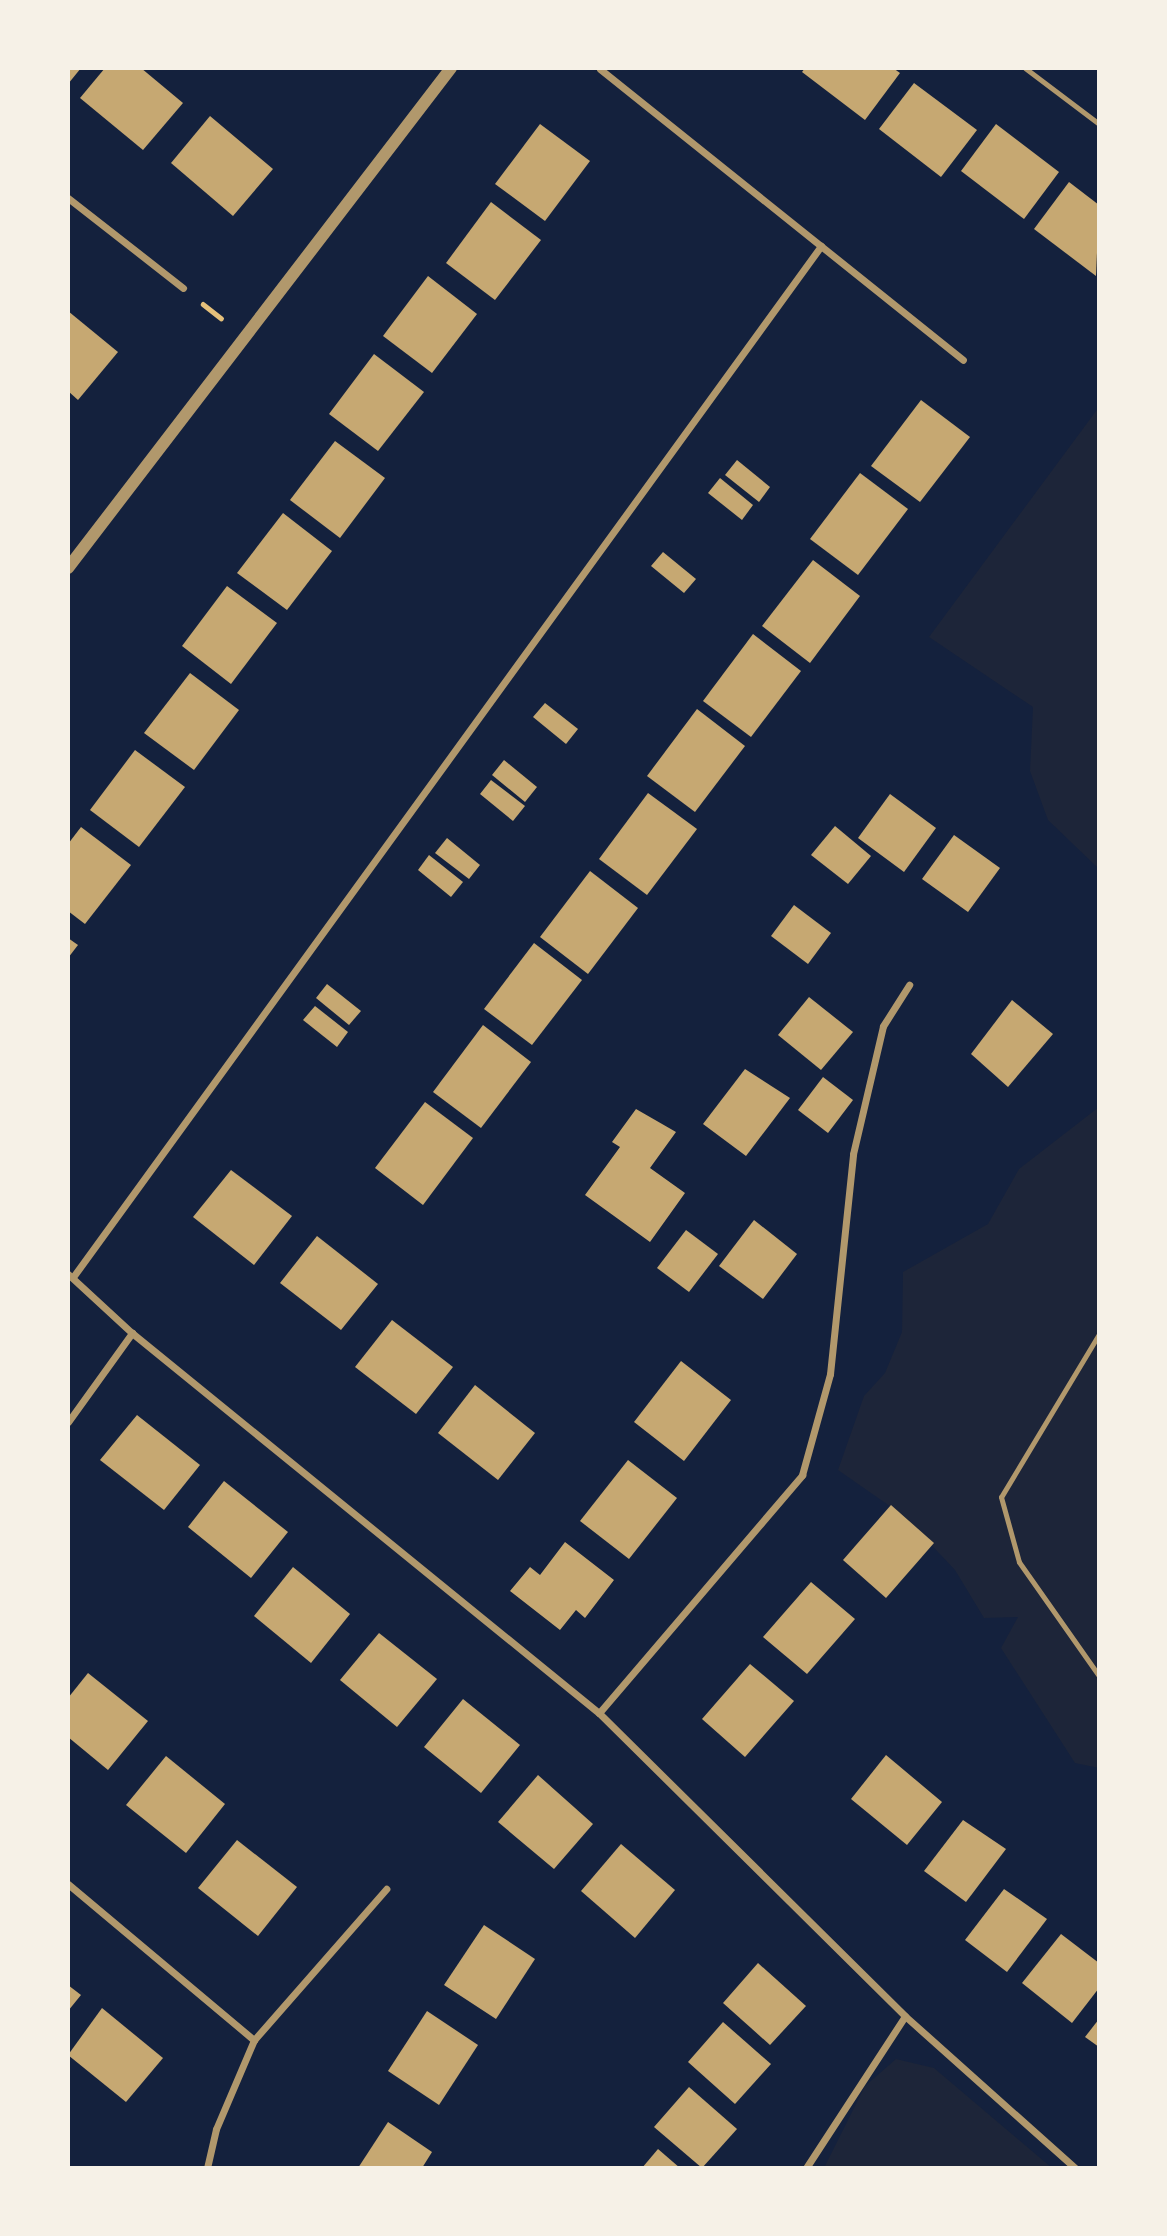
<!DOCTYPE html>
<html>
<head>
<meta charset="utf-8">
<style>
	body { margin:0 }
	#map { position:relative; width:1167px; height:2236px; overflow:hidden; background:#14213d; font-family:Montserrat,sans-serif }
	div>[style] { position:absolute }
	.green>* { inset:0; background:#1d2539 }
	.building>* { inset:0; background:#c6a872 }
	.path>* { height:4.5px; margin:-2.25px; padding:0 2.25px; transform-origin:2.25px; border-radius:2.25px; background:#e5c07b }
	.service>* { height:5px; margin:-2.5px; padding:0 2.5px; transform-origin:2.5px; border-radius:2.5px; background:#b1986c }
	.minor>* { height:7px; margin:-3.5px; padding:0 3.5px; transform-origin:3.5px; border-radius:3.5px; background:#b1986c }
	.tertiary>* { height:12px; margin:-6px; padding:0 6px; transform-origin:6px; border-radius:6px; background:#b1986c }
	span { translate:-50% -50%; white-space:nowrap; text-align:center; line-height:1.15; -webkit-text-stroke:7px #f6f1e7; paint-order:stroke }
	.frame { position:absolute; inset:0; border:70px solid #f6f1e7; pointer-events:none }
</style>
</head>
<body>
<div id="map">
	<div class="green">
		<i style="clip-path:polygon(1099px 407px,1099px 869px,1048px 820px,1030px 771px,1033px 707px,929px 637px)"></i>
		<i style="clip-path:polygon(1099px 1107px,1099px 1768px,1075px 1763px,1001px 1648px,1018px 1617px,984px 1618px,955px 1570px,904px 1516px,838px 1470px,864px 1396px,885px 1373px,902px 1332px,903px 1272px,988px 1224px,1019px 1169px)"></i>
		<i style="clip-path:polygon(896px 2059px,934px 2068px,1052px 2168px,824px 2168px,865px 2086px)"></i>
	</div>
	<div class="building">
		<i style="clip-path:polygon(68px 68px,81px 68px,68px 84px)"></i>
		<i style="clip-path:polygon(105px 68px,141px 68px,183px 103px,143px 150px,80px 98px)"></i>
		<i style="clip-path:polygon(805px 68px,893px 68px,900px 73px,865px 120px,802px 72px)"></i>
		<i style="clip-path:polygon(914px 83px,977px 130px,941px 177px,879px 129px)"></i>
		<i style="clip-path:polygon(210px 116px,273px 169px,233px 216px,171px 163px)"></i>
		<i style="clip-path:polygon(540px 124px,590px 161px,545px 221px,495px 184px)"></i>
		<i style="clip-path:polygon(996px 124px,1059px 172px,1024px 219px,961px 171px)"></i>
		<i style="clip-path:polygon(1069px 182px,1099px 205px,1096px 276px,1034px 229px)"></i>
		<i style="clip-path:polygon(491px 202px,541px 240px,495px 300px,446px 263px)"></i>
		<i style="clip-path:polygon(428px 276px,477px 314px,432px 373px,383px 336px)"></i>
		<i style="clip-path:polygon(68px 311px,118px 352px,78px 400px,68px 391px)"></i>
		<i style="clip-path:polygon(374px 354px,424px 392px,378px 451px,329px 414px)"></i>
		<i style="clip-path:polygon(921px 400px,970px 437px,920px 502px,871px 466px)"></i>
		<i style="clip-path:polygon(335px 441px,385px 478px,340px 538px,290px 500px)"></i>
		<i style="clip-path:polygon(737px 460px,770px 487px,759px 502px,725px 475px)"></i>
		<i style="clip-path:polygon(860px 473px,908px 509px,858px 575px,810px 539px)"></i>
		<i style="clip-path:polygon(720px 478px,753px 505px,742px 520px,708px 493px)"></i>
		<i style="clip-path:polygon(283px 513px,332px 551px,287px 610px,237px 573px)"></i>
		<i style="clip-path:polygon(663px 552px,696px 579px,684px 593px,651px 566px)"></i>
		<i style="clip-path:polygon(813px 560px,860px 596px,810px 663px,762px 626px)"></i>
		<i style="clip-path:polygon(227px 586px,277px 623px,231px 684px,182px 646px)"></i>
		<i style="clip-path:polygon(753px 634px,801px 671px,751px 737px,703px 701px)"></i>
		<i style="clip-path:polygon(190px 673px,239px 710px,194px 770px,144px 733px)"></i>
		<i style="clip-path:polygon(545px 703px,578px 729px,566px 744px,533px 717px)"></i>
		<i style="clip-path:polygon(697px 709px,745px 746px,695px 812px,647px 776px)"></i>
		<i style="clip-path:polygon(135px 750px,185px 787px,139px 847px,90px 810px)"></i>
		<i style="clip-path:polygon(504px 760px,537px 787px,525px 802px,492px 775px)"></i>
		<i style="clip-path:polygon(491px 780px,525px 806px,513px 821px,480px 794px)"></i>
		<i style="clip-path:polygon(648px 793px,697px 829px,647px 895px,599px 859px)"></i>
		<i style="clip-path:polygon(890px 794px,936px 828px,904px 872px,858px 838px)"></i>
		<i style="clip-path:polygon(835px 826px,871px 856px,848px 884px,811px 855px)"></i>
		<i style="clip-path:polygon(81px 827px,131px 865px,85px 924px,68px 911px,68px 844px)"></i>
		<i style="clip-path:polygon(954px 835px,1000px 868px,968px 912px,922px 879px)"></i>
		<i style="clip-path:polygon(447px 838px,480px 865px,469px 879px,435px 853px)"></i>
		<i style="clip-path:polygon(429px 855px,463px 882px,451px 897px,418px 870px)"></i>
		<i style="clip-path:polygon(590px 871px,638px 908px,588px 974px,540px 937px)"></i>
		<i style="clip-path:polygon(794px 905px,831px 933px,808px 964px,771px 936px)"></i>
		<i style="clip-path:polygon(68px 938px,78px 945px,68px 958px)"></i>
		<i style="clip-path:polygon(534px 943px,582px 980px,532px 1045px,484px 1009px)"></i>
		<i style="clip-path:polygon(327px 984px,361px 1011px,349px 1025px,316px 998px)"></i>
		<i style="clip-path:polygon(809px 997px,853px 1032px,821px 1070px,778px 1035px)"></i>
		<i style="clip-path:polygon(1012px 1000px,1053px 1034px,1008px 1087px,971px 1054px)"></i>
		<i style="clip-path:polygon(315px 1006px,348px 1032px,337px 1047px,303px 1020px)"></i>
		<i style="clip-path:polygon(483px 1025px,531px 1062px,481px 1128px,433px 1092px)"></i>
		<i style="clip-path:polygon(745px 1069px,790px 1098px,746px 1156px,703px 1124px)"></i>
		<i style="clip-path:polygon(823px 1077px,853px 1100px,828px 1133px,798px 1110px)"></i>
		<i style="clip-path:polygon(425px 1102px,473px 1138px,423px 1205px,375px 1168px)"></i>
		<i style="clip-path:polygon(636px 1109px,676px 1132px,650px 1168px,685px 1193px,650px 1242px,585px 1195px,620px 1147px,612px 1142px)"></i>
		<i style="clip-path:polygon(231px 1170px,292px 1216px,254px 1265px,193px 1217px)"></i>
		<i style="clip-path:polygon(754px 1220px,797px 1254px,763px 1299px,719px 1266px)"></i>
		<i style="clip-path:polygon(686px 1230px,718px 1254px,689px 1292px,657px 1268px)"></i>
		<i style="clip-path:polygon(317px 1236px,378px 1284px,341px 1330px,280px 1283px)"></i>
		<i style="clip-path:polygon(392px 1320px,453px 1367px,416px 1414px,355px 1367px)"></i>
		<i style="clip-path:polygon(681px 1361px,731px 1400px,684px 1461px,634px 1422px)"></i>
		<i style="clip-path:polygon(475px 1385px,535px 1433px,498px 1480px,438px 1433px)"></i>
		<i style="clip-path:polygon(137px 1415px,200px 1465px,164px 1510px,100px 1460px)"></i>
		<i style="clip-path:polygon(628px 1460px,677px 1498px,629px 1559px,580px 1521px)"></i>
		<i style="clip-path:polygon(224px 1481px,288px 1532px,251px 1578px,188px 1527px)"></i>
		<i style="clip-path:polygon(891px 1505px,934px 1543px,886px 1598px,843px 1560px)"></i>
		<i style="clip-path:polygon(565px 1542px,614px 1580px,585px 1618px,576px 1610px,560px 1630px,510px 1591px,530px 1567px,540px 1575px)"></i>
		<i style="clip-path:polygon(293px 1567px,350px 1614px,311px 1663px,254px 1616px)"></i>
		<i style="clip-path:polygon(811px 1582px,855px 1619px,807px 1674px,763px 1637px)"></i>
		<i style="clip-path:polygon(379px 1633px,437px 1679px,397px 1727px,340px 1680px)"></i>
		<i style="clip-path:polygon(750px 1664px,794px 1701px,745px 1757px,702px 1719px)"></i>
		<i style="clip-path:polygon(88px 1673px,148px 1721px,108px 1770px,68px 1737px,68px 1698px)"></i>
		<i style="clip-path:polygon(463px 1699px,520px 1745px,481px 1793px,424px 1747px)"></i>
		<i style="clip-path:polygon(886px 1755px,942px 1802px,907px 1845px,851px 1799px)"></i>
		<i style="clip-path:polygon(166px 1756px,225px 1804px,186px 1853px,126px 1805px)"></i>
		<i style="clip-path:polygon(538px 1775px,593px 1824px,554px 1869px,498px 1822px)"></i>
		<i style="clip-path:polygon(963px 1820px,1006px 1849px,966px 1902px,924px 1871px)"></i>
		<i style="clip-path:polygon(237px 1840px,297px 1887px,258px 1936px,198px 1888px)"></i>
		<i style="clip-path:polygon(621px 1844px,675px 1890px,635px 1938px,581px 1891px)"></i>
		<i style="clip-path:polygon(1004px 1889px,1047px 1919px,1007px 1972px,965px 1940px)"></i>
		<i style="clip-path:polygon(484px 1925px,535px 1959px,496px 2019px,444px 1985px)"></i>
		<i style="clip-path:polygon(1061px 1934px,1099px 1963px,1099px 1988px,1072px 2023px,1022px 1983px)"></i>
		<i style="clip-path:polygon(758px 1963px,806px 2006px,770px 2045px,723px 2003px)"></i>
		<i style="clip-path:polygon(68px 1985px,81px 1995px,68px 2011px)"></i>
		<i style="clip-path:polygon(102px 2008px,163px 2058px,126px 2102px,68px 2055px)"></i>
		<i style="clip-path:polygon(427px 2011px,478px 2045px,439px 2105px,388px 2071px)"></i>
		<i style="clip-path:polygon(1099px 2019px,1099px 2047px,1085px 2037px)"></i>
		<i style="clip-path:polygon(723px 2022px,771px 2064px,735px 2104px,688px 2062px)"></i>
		<i style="clip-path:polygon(689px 2087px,737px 2129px,702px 2168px,654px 2127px)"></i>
		<i style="clip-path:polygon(388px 2122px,432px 2152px,422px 2168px,358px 2168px)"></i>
		<i style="clip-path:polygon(658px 2149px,680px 2168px,642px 2168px)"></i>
	</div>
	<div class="path">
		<i style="left:203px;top:304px;width:23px;rotate:38deg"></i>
	</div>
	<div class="service">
		<i style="left:1025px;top:68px;width:93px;rotate:37.1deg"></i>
		<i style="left:1099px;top:1334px;width:190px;rotate:121deg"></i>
		<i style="left:1001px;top:1497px;width:67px;rotate:74.5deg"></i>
		<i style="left:1019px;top:1562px;width:139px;rotate:54.9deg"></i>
	</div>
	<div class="minor">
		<i style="left:600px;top:69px;width:465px;rotate:38.7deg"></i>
		<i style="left:68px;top:198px;width:146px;rotate:38deg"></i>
		<i style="left:68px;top:1274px;width:87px;rotate:42.7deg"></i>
		<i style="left:132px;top:1333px;width:602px;rotate:39.14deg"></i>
		<i style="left:599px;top:1713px;width:431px;rotate:44.7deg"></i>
		<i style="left:905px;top:2016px;width:228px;rotate:41.8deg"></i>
		<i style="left:73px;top:1277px;width:1274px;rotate:-54.04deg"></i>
		<i style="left:68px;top:1422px;width:110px;rotate:-54.3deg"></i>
		<i style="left:599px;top:1713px;width:313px;rotate:-49.5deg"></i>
		<i style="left:802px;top:1475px;width:105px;rotate:-74.5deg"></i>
		<i style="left:830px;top:1374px;width:221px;rotate:-84deg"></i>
		<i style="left:853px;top:1154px;width:131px;rotate:-76.8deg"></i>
		<i style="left:883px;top:1026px;width:49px;rotate:-57.6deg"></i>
		<i style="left:68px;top:1884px;width:243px;rotate:40deg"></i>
		<i style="left:207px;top:2168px;width:40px;rotate:-77deg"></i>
		<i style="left:216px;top:2129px;width:97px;rotate:-66.9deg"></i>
		<i style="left:254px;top:2040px;width:201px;rotate:-48.8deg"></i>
		<i style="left:806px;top:2168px;width:181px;rotate:-56.9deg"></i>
	</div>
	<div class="tertiary">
		<i style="left:68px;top:568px;width:630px;rotate:-52.55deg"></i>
	</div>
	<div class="frame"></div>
</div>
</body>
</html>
